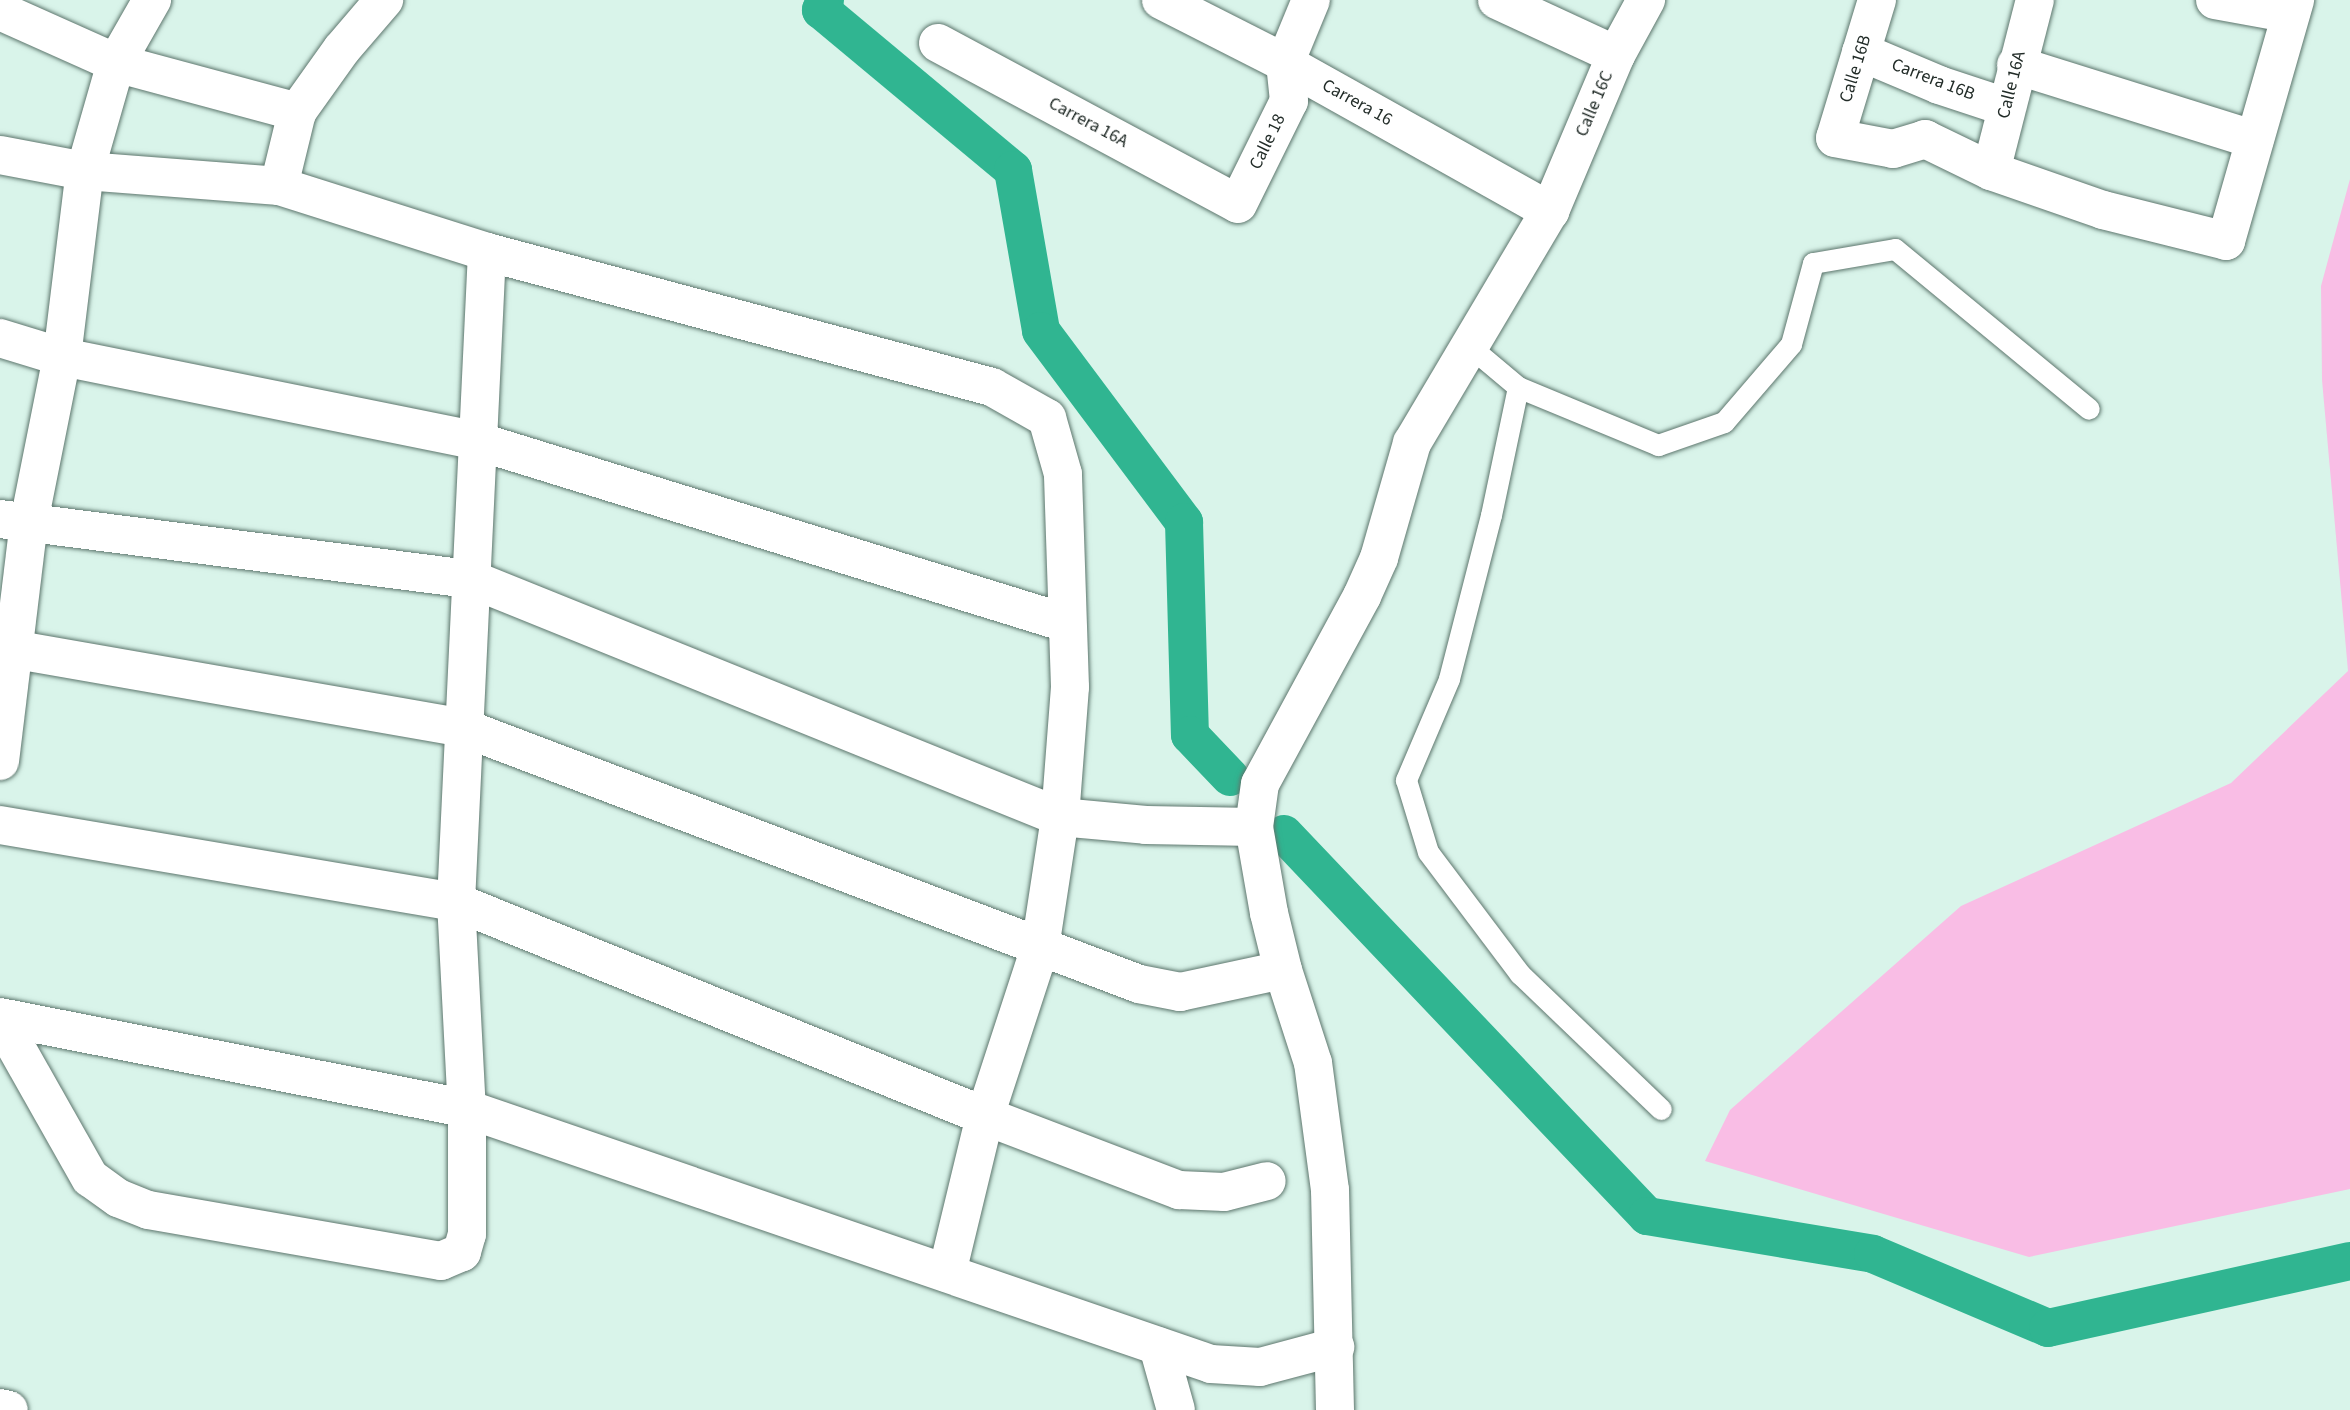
<!DOCTYPE html>
<html>
<head>
<meta charset="utf-8">
<style>
	body { margin:0 }
	#map { position:relative; width:2350px; height:1410px; overflow:hidden; background:#d9f4ea; font-family:"Source Sans 3",sans-serif }
	div>[style] { position:absolute }
	.green>* { inset:0; background:#f9bde5 }
	.canal>* { height:38px; margin:-19px; padding:0 19px; transform-origin:19px; border-radius:19px; background:#30b591 }
	.roads { filter:drop-shadow(0 0 2px #5d766d) drop-shadow(0 0 2px #5d766d) }
	.lane>* { height:21px; margin:-10.5px; padding:0 10.5px; transform-origin:10.5px; border-radius:10.5px; background:#fff }
	.street>* { height:38px; margin:-19px; padding:0 19px; transform-origin:19px; border-radius:19px; background:#fff }
	span { translate:-50% -50%; white-space:nowrap; text-align:center; line-height:1.15; -webkit-text-stroke:7px #fff; paint-order:stroke }
	.street-label { font-size:18px; color:#222c28 }
</style>
</head>
<body>
<div id="map">
	<div class="green">
		<i style="clip-path:polygon(2350px 179px,2350px 1189px,2029px 1257px,1705px 1161px,1730px 1110px,1961px 906px,2231px 783px,2348px 671px,2322px 380px,2321px 286px)"></i>
	</div>
	<div class="canal">
		<i style="left:825px;top:0;width:11px;rotate:112deg"></i>
		<i style="left:821px;top:10px;width:250px;rotate:39.8deg"></i>
		<i style="left:1013px;top:170px;width:163px;rotate:80.1deg"></i>
		<i style="left:1041px;top:331px;width:239px;rotate:53.2deg"></i>
		<i style="left:1184px;top:522px;width:213px;rotate:88.4deg"></i>
		<i style="left:1190px;top:735px;width:58px;rotate:46.4deg"></i>
		<i style="left:1284px;top:834px;width:527px;rotate:46.46deg"></i>
		<i style="left:1647px;top:1216px;width:229px;rotate:9.5deg"></i>
		<i style="left:1873px;top:1254px;width:190px;rotate:22.9deg"></i>
		<i style="left:2048px;top:1328px;width:309px;rotate:-12.5deg"></i>
	</div>
	<div class="roads">
		<div class="lane">
			<i style="left:1468px;top:345px;width:65px;rotate:40deg"></i>
			<i style="left:1518px;top:387px;width:152px;rotate:22.5deg"></i>
			<i style="left:1658px;top:445px;width:70px;rotate:-19.2deg"></i>
			<i style="left:1724px;top:422px;width:103px;rotate:-49.3deg"></i>
			<i style="left:1791px;top:344px;width:84px;rotate:-74.8deg"></i>
			<i style="left:1813px;top:263px;width:83px;rotate:-9.7deg"></i>
			<i style="left:1895px;top:249px;width:251px;rotate:39.5deg"></i>
			<i style="left:1518px;top:387px;width:131px;rotate:101.9deg"></i>
			<i style="left:1491px;top:515px;width:169px;rotate:104.4deg"></i>
			<i style="left:1449px;top:679px;width:110px;rotate:113.1deg"></i>
			<i style="left:1406px;top:780px;width:75px;rotate:73deg"></i>
			<i style="left:1428px;top:852px;width:153px;rotate:53deg"></i>
			<i style="left:1520px;top:974px;width:195px;rotate:43.8deg"></i>
		</div>
		<div class="street">
			<i style="left:1161px;top:0;width:139px;rotate:26.9deg"></i>
			<i style="left:1285px;top:63px;width:304px;rotate:29.2deg"></i>
			<i style="left:1497px;top:0;width:131px;rotate:24.8deg"></i>
			<i style="left:1877px;top:0;width:144px;rotate:106.9deg"></i>
			<i style="left:1835px;top:138px;width:59px;rotate:10.7deg"></i>
			<i style="left:1893px;top:149px;width:34px;rotate:-17deg"></i>
			<i style="left:1925px;top:139px;width:73px;rotate:25.9deg"></i>
			<i style="left:1991px;top:171px;width:119px;rotate:19.2deg"></i>
			<i style="left:2103px;top:210px;width:127px;rotate:14.1deg"></i>
			<i style="left:2226px;top:241px;width:251px;rotate:-74deg"></i>
			<i style="left:2215px;top:0;width:77px;rotate:10.4deg"></i>
			<i style="left:0;top:11px;width:127px;rotate:24.1deg"></i>
			<i style="left:116px;top:63px;width:188px;rotate:15.1deg"></i>
			<i style="left:938px;top:43px;width:340px;rotate:28.2deg"></i>
			<i style="left:1238px;top:204px;width:115px;rotate:-63.7deg"></i>
			<i style="left:1289px;top:101px;width:38px;rotate:-96deg"></i>
			<i style="left:1285px;top:63px;width:68px;rotate:-67.6deg"></i>
			<i style="left:1861px;top:52px;width:85px;rotate:22.9deg"></i>
			<i style="left:1939px;top:85px;width:71px;rotate:18.2deg"></i>
			<i style="left:2016px;top:65px;width:250px;rotate:17.4deg"></i>
			<i style="left:0;top:155px;width:86px;rotate:10.7deg"></i>
			<i style="left:85px;top:171px;width:195px;rotate:4.4deg"></i>
			<i style="left:279px;top:186px;width:218px;rotate:17.6deg"></i>
			<i style="left:487px;top:252px;width:651px;rotate:92.73deg"></i>
			<i style="left:456px;top:902px;width:207px;rotate:87deg"></i>
			<i style="left:467px;top:1109px;width:125px;rotate:90deg"></i>
			<i style="left:467px;top:1234px;width:19px;rotate:106deg"></i>
			<i style="left:462px;top:1252px;width:23px;rotate:157deg"></i>
			<i style="left:441px;top:1261px;width:297px;rotate:-170.1deg"></i>
			<i style="left:148px;top:1210px;width:32px;rotate:-158deg"></i>
			<i style="left:118px;top:1198px;width:34px;rotate:-144deg"></i>
			<i style="left:90px;top:1178px;width:183px;rotate:-119.5deg"></i>
			<i style="left:1991px;top:171px;width:177px;rotate:-75.6deg"></i>
			<i style="left:279px;top:186px;width:76px;rotate:-76.3deg"></i>
			<i style="left:297px;top:112px;width:77px;rotate:-54.5deg"></i>
			<i style="left:342px;top:49px;width:65px;rotate:-49.4deg"></i>
			<i style="left:0;top:338px;width:65px;rotate:17deg"></i>
			<i style="left:62px;top:357px;width:423px;rotate:11.4deg"></i>
			<i style="left:477px;top:441px;width:616px;rotate:17.17deg"></i>
			<i style="left:0;top:519px;width:475px;rotate:7.3deg"></i>
			<i style="left:471px;top:579px;width:635px;rotate:22deg"></i>
			<i style="left:1060px;top:817px;width:130px;rotate:-85.6deg"></i>
			<i style="left:1070px;top:687px;width:213px;rotate:-91.9deg"></i>
			<i style="left:1063px;top:474px;width:58px;rotate:-105.9deg"></i>
			<i style="left:1047px;top:418px;width:63px;rotate:-150.6deg"></i>
			<i style="left:992px;top:387px;width:523px;rotate:-165.03deg"></i>
			<i style="left:0;top:647px;width:471px;rotate:9.9deg"></i>
			<i style="left:464px;top:728px;width:722px;rotate:20.77deg"></i>
			<i style="left:1139px;top:984px;width:42px;rotate:11deg"></i>
			<i style="left:1180px;top:992px;width:105px;rotate:-12.1deg"></i>
			<i style="left:0;top:761px;width:241px;rotate:-83.1deg"></i>
			<i style="left:29px;top:522px;width:168px;rotate:-78.7deg"></i>
			<i style="left:62px;top:357px;width:187px;rotate:-83deg"></i>
			<i style="left:85px;top:171px;width:112px;rotate:-74deg"></i>
			<i style="left:116px;top:63px;width:73px;rotate:-60.3deg"></i>
			<i style="left:0;top:825px;width:462px;rotate:9.6deg"></i>
			<i style="left:456px;top:902px;width:571px;rotate:22.03deg"></i>
			<i style="left:985px;top:1116px;width:208px;rotate:20.9deg"></i>
			<i style="left:1179px;top:1190px;width:45px;rotate:2.5deg"></i>
			<i style="left:1224px;top:1192px;width:44px;rotate:-14.3deg"></i>
			<i style="left:0;top:1017px;width:476px;rotate:11.1deg"></i>
			<i style="left:467px;top:1109px;width:786px;rotate:18.92deg"></i>
			<i style="left:1211px;top:1364px;width:49px;rotate:3.5deg"></i>
			<i style="left:1260px;top:1367px;width:78px;rotate:-14.9deg"></i>
			<i style="left:947px;top:1273px;width:162px;rotate:-76.4deg"></i>
			<i style="left:985px;top:1116px;width:177px;rotate:-71.9deg"></i>
			<i style="left:1040px;top:948px;width:133px;rotate:-81.3deg"></i>
			<i style="left:1060px;top:817px;width:86px;rotate:5.3deg"></i>
			<i style="left:1146px;top:825px;width:108px;rotate:1.1deg"></i>
			<i style="left:1158px;top:1346px;width:66px;rotate:74.3deg"></i>
			<i style="left:0;top:1408px;width:9px;rotate:13deg"></i>
			<i style="left:1335px;top:1410px;width:220px;rotate:-91.3deg"></i>
			<i style="left:1330px;top:1190px;width:128px;rotate:-97.6deg"></i>
			<i style="left:1313px;top:1063px;width:98px;rotate:-107.9deg"></i>
			<i style="left:1283px;top:970px;width:59px;rotate:-103.8deg"></i>
			<i style="left:1269px;top:913px;width:87px;rotate:-99.9deg"></i>
			<i style="left:1254px;top:827px;width:43px;rotate:-82.1deg"></i>
			<i style="left:1260px;top:784px;width:214px;rotate:-61.5deg"></i>
			<i style="left:1362px;top:596px;width:42px;rotate:-65.9deg"></i>
			<i style="left:1379px;top:558px;width:120px;rotate:-74deg"></i>
			<i style="left:1412px;top:443px;width:270px;rotate:-59.3deg"></i>
			<i style="left:1550px;top:211px;width:169px;rotate:-67.1deg"></i>
			<i style="left:1616px;top:55px;width:63px;rotate:-61.4deg"></i>
		</div>
	</div>
	<div class="street-label">
		<span style="left:1856px;top:69px;rotate:-73deg">Calle 16B</span>
		<span style="left:1933px;top:80px;rotate:21deg">Carrera 16B</span>
		<span style="left:2012px;top:85px;rotate:-76deg">Calle 16A</span>
		<span style="left:1357px;top:103px;rotate:29deg">Carrera 16</span>
		<span style="left:1595px;top:104px;rotate:-67deg">Calle 16C</span>
		<span style="left:1088px;top:123px;rotate:28deg">Carrera 16A</span>
		<span style="left:1268px;top:142px;rotate:-64deg">Calle 18</span>
	</div>
</div>
</body>
</html>
